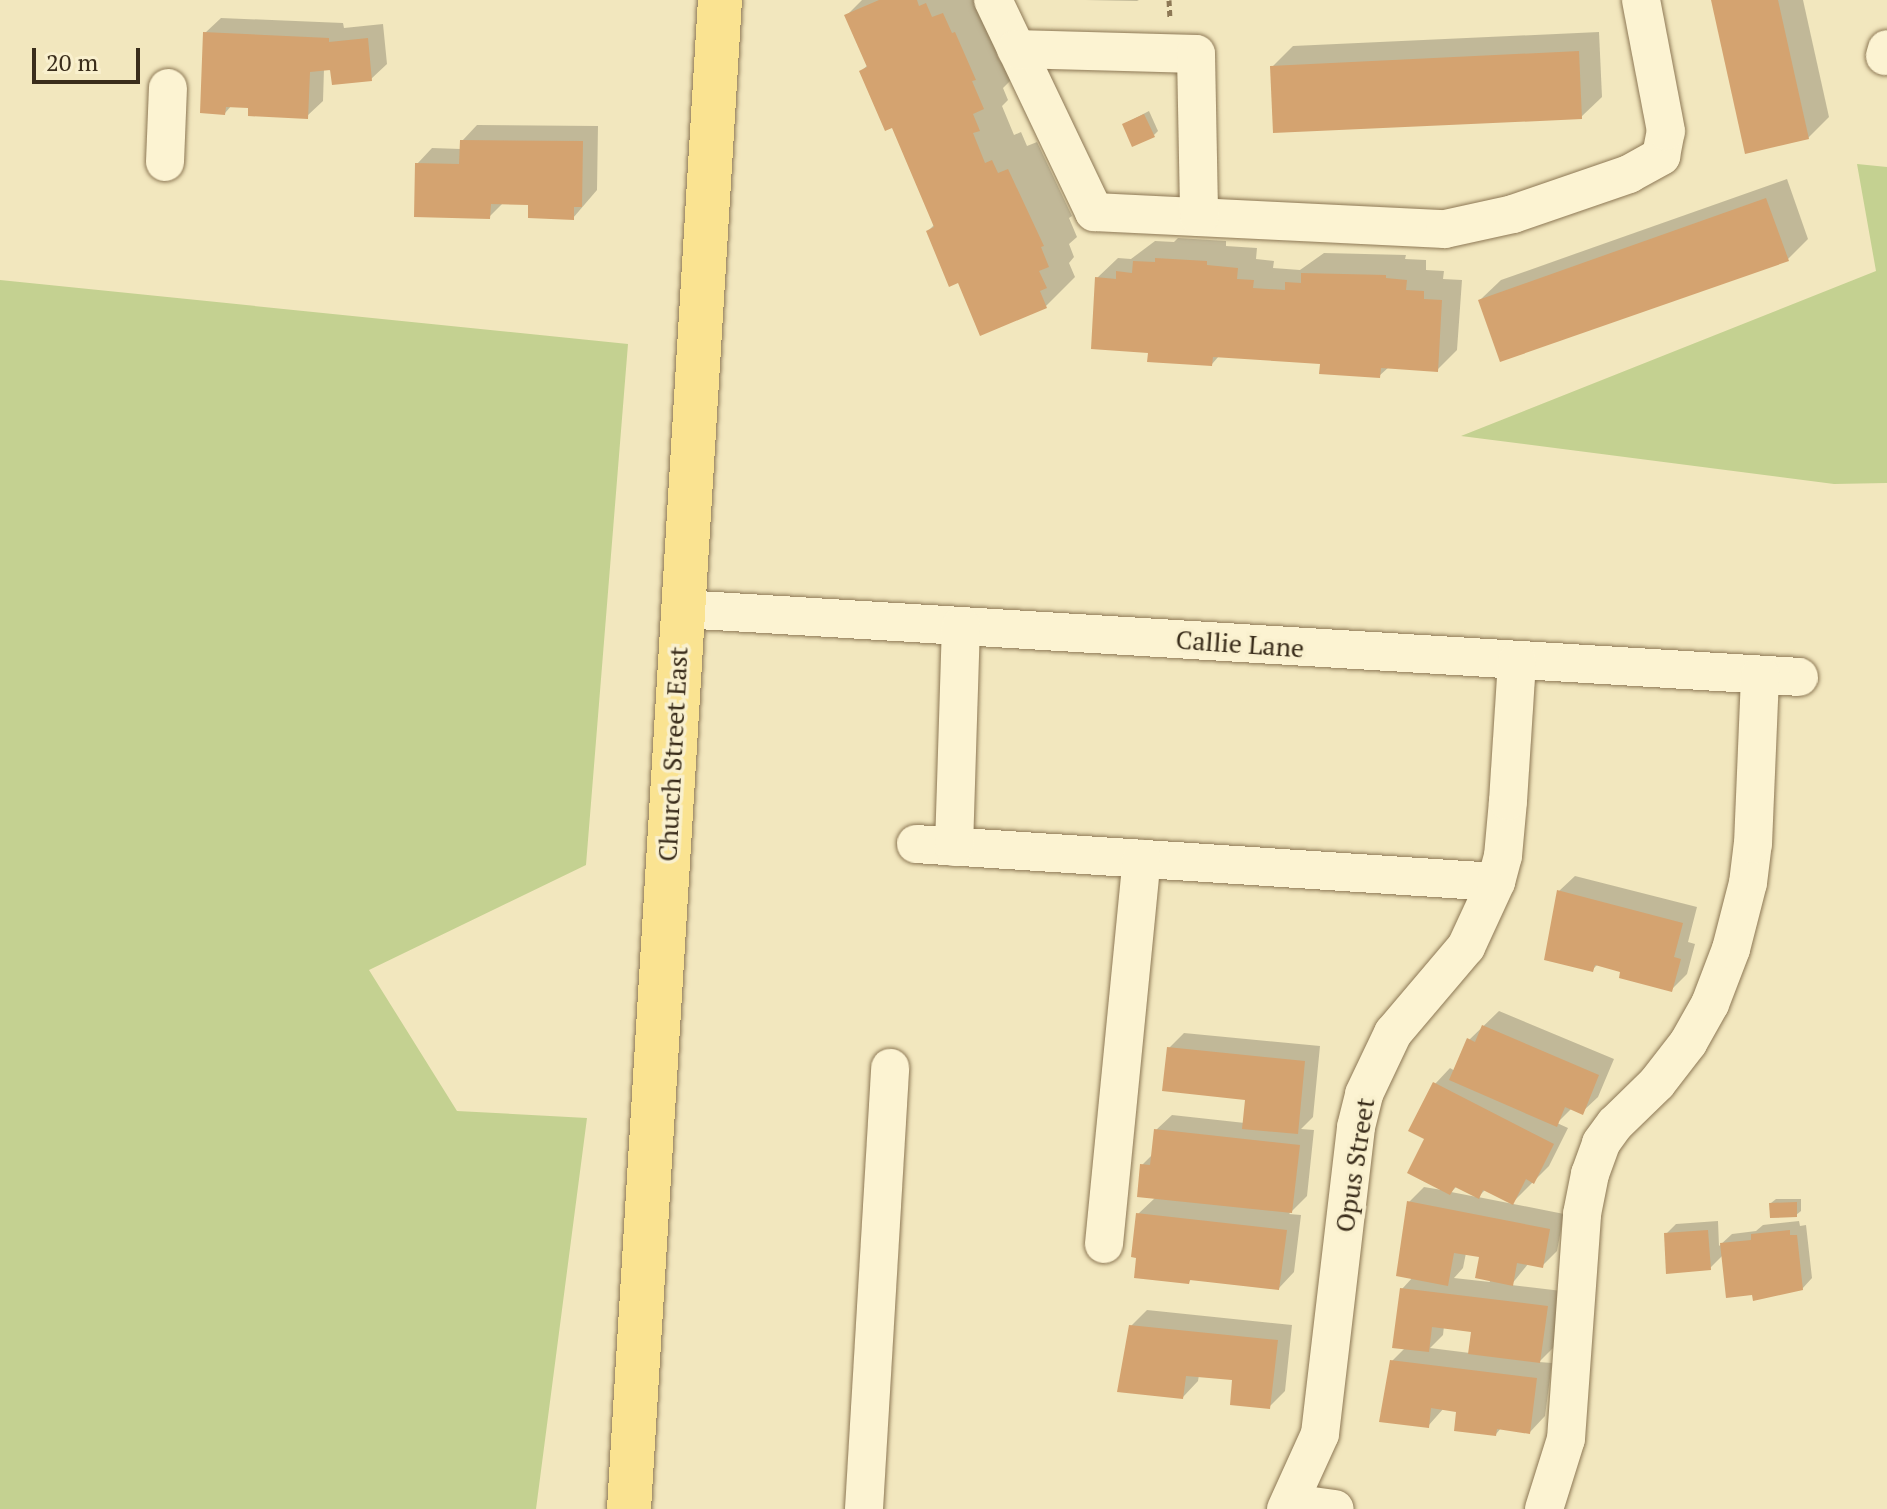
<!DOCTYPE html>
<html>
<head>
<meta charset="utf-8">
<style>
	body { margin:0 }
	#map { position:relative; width:1887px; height:1509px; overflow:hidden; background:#f2e7be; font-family:"PT Serif",serif }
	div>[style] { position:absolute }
	.green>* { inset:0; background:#c4d191 }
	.shadow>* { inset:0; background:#0003 }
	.building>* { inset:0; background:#d4a370 }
	.path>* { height:5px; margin-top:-2.5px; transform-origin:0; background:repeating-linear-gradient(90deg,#8d7855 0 6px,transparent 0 10px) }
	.roads { filter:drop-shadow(0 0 2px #8d7855) drop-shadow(0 0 2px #8d7855) }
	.minor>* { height:38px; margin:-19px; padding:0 19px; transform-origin:19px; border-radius:19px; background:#fcf3d2 }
	.major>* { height:44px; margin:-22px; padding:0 22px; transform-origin:22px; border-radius:22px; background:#fae391 }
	span { translate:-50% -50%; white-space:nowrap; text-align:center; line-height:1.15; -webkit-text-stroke:7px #f9f0ce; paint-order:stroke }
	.street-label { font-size:26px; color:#3a2d1b }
	.scale { position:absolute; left:32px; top:48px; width:108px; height:36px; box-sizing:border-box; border:4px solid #3a2d1b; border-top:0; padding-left:10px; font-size:24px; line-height:28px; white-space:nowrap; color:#3a2d1b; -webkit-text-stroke:6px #f9f0ce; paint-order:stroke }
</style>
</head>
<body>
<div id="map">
	<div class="green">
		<i style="clip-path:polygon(1857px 164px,1887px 167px,1887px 483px,1834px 484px,1461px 436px,1876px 271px)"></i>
		<i style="clip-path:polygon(0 280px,628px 344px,586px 865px,369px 970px,457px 1111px,587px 1118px,536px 1509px,0 1509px)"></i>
	</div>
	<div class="shadow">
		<i style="clip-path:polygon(862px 0,978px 0,1012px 79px,1003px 88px,1008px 100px,1002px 106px,1014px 135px,1021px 132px,1027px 146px,1037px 142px,1072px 216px,1069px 218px,1077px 237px,1069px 244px,1074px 257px,1069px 263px,1075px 277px,1046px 306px,959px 281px,928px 231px,935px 224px,893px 125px,861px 71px,868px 65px,847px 15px)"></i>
		<i style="clip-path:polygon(1085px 0,1139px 0,1137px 1px)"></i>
		<i style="clip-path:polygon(1713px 0,1803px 0,1829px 117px,1808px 138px)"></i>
		<i style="clip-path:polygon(221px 18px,343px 23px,344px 28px,383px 24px,387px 64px,371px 79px,324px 69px,323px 101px,307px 116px,250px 106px,232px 105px,225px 113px,205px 33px)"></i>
		<i style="clip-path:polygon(1599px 32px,1602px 97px,1581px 117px,1272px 67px,1293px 46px)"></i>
		<i style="clip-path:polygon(1149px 111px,1158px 131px,1154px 135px,1124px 124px)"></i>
		<i style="clip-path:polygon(477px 125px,598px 126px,597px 190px,573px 218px,530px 203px,503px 203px,489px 217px,417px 164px,432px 148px,461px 149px,462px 141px)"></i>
		<i style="clip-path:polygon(1787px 179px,1808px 239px,1788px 259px,1480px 300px,1501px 280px)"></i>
		<i style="clip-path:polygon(1178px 238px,1226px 241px,1226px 246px,1257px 248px,1256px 259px,1274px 261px,1273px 268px,1300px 270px,1324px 253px,1406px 255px,1405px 259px,1426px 260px,1426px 270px,1444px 271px,1443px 279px,1462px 280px,1457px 350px,1437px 370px,1389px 367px,1379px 376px,1322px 363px,1219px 356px,1212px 364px,1150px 351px,1097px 278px,1118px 258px,1131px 259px,1155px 241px,1174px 242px)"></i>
		<i style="clip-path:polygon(1575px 876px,1697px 907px,1688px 942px,1695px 944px,1687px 974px,1672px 989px,1598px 964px,1592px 970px,1559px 891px)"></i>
		<i style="clip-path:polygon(evenodd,1499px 1011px,1614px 1059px,1598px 1097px,1582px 1112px,1572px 1108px,1557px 1123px,1568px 1128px,1549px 1166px,1512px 1203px,1486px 1189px,1478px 1197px,1564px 1214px,1557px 1251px,1542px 1266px,1528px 1264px,1511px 1285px,1562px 1291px,1555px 1346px,1539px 1362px,1552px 1363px,1545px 1416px,1530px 1432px,1501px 1428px,1496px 1434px,1458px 1410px,1444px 1408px,1428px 1426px,1392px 1361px,1406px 1347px,1402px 1289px,1413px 1277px,1409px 1202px,1424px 1187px,1442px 1190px,1427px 1138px,1435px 1084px,1450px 1068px,1455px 1071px,1469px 1040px,1499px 1011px,1457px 1186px,1477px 1197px,1451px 1192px,1457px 1186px,1499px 1011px,1466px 1253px,1482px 1256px,1490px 1282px,1454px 1278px,1463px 1268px,1466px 1253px,1499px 1011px,1444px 1326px,1473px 1330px,1470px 1353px,1430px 1348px,1443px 1335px,1444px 1326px)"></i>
		<i style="clip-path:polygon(1184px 1033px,1320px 1046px,1313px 1117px,1301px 1129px,1314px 1130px,1307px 1196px,1289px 1214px,1301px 1215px,1294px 1272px,1279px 1288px,1193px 1278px,1188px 1282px,1138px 1214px,1156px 1197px,1142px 1165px,1154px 1153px,1156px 1130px,1172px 1115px,1245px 1123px,1247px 1098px,1169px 1048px)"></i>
		<i style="clip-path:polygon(1776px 1199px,1801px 1199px,1801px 1211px,1796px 1215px,1771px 1203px)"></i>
		<i style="clip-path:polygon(1718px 1221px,1719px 1246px,1732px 1234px,1756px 1231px,1763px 1225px,1799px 1221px,1800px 1226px,1806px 1225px,1812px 1278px,1802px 1289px,1723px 1255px,1710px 1268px,1666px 1234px,1676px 1224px)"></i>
		<i style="clip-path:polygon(1147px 1310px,1292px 1325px,1285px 1391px,1270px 1406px,1234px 1378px,1199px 1375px,1198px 1381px,1183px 1397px,1131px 1326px)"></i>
	</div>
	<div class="building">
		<i style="clip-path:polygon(879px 0,917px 0,919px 6px,926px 3px,932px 17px,943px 13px,952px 33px,955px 32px,976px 80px,972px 81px,984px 109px,973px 114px,980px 131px,973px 133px,985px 163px,992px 160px,998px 173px,1008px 169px,1044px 246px,1041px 247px,1049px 267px,1039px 271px,1047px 288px,1040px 291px,1047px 308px,980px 336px,958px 283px,949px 287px,926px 231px,934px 227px,892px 128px,885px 131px,859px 71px,867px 67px,844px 15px)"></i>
		<i style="clip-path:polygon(1711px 0,1778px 0,1809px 139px,1745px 154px)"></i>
		<i style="clip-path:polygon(203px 32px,329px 38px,329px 42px,368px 38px,372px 81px,332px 85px,330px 70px,310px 72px,308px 119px,248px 116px,248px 108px,226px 107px,225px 115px,200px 113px)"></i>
		<i style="clip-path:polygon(1579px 51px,1582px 119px,1273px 133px,1270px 66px)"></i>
		<i style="clip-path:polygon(1144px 114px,1155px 137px,1132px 147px,1122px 124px)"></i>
		<i style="clip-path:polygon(460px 140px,583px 141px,582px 207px,574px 207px,574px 220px,528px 218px,528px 205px,491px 204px,490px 219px,414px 217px,415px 163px,459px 164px)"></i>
		<i style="clip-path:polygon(1766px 198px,1789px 261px,1500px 362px,1478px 300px)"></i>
		<i style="clip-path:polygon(1155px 258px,1207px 261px,1207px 265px,1238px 268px,1237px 279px,1254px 280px,1253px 288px,1285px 290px,1285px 282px,1301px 283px,1301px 273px,1386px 275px,1386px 278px,1407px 280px,1406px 290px,1424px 291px,1424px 299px,1442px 300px,1438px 372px,1381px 368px,1380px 378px,1319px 374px,1320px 364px,1213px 357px,1212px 366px,1147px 362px,1148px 353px,1091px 349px,1095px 277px,1116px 279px,1116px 271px,1132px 273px,1133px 261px,1155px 262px)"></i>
		<i style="clip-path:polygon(1557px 890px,1683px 923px,1674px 957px,1681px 959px,1672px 992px,1619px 978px,1620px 972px,1595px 965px,1593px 972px,1544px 960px)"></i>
		<i style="clip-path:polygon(1482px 1025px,1599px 1075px,1583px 1115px,1565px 1107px,1557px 1127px,1449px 1080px,1467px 1038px,1475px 1042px)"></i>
		<i style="clip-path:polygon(1167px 1047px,1305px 1061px,1298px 1134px,1242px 1129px,1245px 1100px,1162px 1091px)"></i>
		<i style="clip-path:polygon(1433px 1082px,1554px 1144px,1534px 1184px,1526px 1179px,1513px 1205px,1483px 1190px,1479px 1199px,1455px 1187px,1450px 1195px,1407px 1173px,1424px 1139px,1408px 1131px)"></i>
		<i style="clip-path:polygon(1154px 1129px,1300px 1145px,1292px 1213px,1137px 1197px,1140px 1164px,1150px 1165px)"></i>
		<i style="clip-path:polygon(1407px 1201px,1550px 1229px,1543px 1268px,1517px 1263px,1513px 1286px,1475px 1278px,1479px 1257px,1454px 1253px,1448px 1286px,1396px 1276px)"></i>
		<i style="clip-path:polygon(1797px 1202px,1797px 1217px,1770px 1218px,1769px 1203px)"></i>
		<i style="clip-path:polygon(1136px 1213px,1287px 1230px,1279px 1290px,1190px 1280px,1189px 1284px,1134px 1278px,1136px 1258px,1131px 1257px)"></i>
		<i style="clip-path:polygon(1708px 1230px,1711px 1270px,1666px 1274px,1664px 1233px)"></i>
		<i style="clip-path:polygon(1790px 1230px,1790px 1235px,1797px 1235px,1803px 1290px,1753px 1301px,1752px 1295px,1726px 1298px,1720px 1243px,1751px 1240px,1751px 1234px)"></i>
		<i style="clip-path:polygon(1400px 1288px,1548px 1306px,1540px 1363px,1468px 1354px,1471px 1332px,1432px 1327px,1429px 1352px,1392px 1348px)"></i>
		<i style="clip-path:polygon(1129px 1325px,1278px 1340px,1270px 1409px,1230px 1405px,1232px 1380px,1186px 1376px,1183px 1399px,1117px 1392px)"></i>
		<i style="clip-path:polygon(1390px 1360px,1537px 1378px,1530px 1434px,1497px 1429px,1496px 1436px,1454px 1431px,1456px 1412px,1431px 1408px,1429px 1428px,1379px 1422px)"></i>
	</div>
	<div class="path">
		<i style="left:1169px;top:0;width:19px;rotate:87deg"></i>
	</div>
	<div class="roads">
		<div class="minor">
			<i style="left:993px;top:0;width:235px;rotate:64.5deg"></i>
			<i style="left:1094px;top:212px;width:351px;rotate:2.8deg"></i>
			<i style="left:1445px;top:229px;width:70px;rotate:-12.4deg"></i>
			<i style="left:1513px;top:214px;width:123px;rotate:-19deg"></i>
			<i style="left:1629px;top:174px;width:37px;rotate:-29deg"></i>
			<i style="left:1661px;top:156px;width:25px;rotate:-79deg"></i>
			<i style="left:1666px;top:131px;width:133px;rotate:-100.8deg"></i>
			<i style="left:1016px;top:49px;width:180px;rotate:1.6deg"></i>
			<i style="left:1196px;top:54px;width:163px;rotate:88.9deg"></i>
			<i style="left:1885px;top:56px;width:7px;rotate:-74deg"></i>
			<i style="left:165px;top:162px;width:74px;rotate:-87.7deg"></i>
			<i style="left:682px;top:609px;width:1119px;rotate:3.48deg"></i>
			<i style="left:916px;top:844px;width:581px;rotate:3.75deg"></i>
			<i style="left:954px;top:847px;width:221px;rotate:-88.2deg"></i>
			<i style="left:1104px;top:1244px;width:387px;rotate:-84.4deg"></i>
			<i style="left:1291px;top:1503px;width:44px;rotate:7.8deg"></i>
			<i style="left:864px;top:1509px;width:442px;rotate:-86.6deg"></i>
			<i style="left:1286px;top:1509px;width:82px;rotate:-65.6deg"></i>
			<i style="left:1320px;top:1434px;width:309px;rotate:-83.3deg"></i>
			<i style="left:1356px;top:1127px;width:34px;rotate:-76deg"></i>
			<i style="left:1364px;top:1094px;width:68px;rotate:-64.6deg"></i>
			<i style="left:1393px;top:1033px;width:113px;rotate:-49.7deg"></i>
			<i style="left:1466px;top:947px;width:72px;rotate:-65.2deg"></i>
			<i style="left:1496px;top:882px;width:27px;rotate:-75deg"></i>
			<i style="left:1503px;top:856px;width:55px;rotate:-84.8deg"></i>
			<i style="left:1508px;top:801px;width:140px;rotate:-86.3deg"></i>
			<i style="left:1544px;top:1509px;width:73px;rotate:-72.6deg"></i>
			<i style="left:1566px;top:1439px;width:226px;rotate:-85.9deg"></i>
			<i style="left:1582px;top:1214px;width:41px;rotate:-78.7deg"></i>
			<i style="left:1590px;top:1174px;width:33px;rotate:-70deg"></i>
			<i style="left:1601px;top:1143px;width:24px;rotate:-54deg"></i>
			<i style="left:1615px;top:1124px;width:59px;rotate:-44.3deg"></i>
			<i style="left:1657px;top:1083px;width:51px;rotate:-52.2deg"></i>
			<i style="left:1688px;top:1043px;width:45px;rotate:-60.6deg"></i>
			<i style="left:1710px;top:1004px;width:59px;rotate:-69.1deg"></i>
			<i style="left:1731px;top:949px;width:68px;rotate:-75.6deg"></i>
			<i style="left:1748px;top:883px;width:39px;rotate:-83deg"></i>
			<i style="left:1753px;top:844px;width:169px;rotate:-87.6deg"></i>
		</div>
		<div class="major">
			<i style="left:629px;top:1509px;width:1512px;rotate:-86.55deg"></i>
		</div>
	</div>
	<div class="street-label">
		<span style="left:1240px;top:644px;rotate:4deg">Callie Lane</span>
		<span style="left:673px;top:754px;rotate:-87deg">Church Street East</span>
		<span style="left:1355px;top:1165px;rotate:-81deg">Opus Street</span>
	</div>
	<div class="scale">20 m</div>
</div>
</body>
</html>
